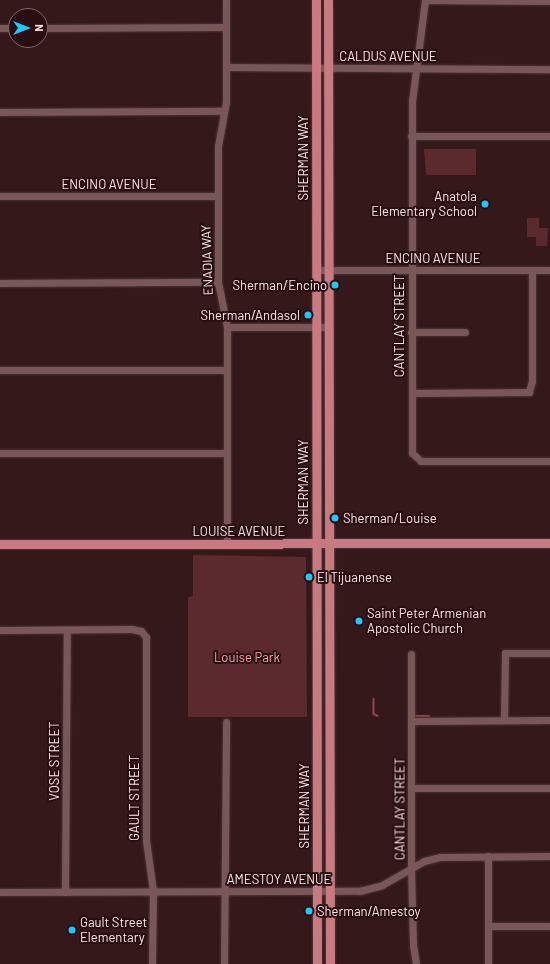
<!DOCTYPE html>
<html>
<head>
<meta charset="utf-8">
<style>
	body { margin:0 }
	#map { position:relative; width:550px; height:964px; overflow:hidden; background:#34181a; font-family:Barlow,sans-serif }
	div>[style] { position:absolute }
	.green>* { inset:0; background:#5b2a2f }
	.stream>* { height:1.5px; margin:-0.75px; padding:0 0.75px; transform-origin:0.75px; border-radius:0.75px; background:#92474e }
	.roads { filter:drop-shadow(0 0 1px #4c3537) drop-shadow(0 0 1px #4c3537) }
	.minor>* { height:7px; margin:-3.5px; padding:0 3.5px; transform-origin:3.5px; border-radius:3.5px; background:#795759 }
	.major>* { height:9px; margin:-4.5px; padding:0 4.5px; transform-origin:4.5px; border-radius:4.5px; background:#c87a80 }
	.dots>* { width:11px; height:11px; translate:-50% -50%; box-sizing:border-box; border:2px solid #290e11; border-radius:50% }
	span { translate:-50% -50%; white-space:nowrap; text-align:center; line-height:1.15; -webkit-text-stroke:4px #290e11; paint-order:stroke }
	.street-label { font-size:13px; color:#fce7e8 }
	.poi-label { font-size:13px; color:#fce7e8 }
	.right { translate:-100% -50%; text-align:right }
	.left { translate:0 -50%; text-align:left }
	.park-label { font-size:13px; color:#fba3a9 }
	.north { position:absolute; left:8px; top:8px; width:40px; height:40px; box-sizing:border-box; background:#290e11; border:1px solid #7d6567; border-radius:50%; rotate:90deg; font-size:11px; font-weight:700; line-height:16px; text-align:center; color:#fce7e8 }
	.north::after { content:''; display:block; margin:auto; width:14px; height:18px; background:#1cc9fc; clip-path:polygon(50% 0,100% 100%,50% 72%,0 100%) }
</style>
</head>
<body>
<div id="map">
	<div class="green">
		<i style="clip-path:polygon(424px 149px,476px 149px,476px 175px,426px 175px)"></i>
		<i style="clip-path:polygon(527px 218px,539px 218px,539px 228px,548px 228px,547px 246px,536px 246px,536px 237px,527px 237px)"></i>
		<i style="clip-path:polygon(193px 555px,306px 557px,307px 717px,188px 717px,188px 597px,193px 596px)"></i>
	</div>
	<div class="stream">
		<i style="left:374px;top:699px;width:15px;rotate:90deg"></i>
		<i style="left:374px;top:714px;width:4px;rotate:27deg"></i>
		<i style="left:413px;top:716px;width:16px"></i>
	</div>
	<div class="roads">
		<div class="minor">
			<i style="left:226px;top:0;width:102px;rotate:90deg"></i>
			<i style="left:226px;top:102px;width:45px;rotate:100.3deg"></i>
			<i style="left:218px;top:146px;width:136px;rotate:90deg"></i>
			<i style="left:218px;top:282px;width:46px;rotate:78.7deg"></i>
			<i style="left:227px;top:327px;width:217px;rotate:90deg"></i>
			<i style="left:425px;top:0;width:102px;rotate:97.3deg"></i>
			<i style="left:412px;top:101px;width:352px;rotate:90deg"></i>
			<i style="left:412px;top:453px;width:12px;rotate:42deg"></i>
			<i style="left:421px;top:461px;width:129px"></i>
			<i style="left:425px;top:0;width:125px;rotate:0.5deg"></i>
			<i style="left:0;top:28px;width:16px"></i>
			<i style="left:40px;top:28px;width:186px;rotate:-0.3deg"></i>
			<i style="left:226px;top:67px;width:324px;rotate:0.4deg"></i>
			<i style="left:0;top:112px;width:224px;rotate:-0.3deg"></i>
			<i style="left:411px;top:136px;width:139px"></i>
			<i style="left:0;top:196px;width:218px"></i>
			<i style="left:316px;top:270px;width:234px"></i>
			<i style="left:0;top:283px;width:218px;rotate:-0.3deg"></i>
			<i style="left:227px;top:327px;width:102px"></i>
			<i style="left:411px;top:332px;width:54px"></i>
			<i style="left:0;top:370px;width:226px"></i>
			<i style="left:412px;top:393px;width:117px;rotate:-0.5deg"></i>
			<i style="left:529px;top:392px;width:11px;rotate:-75deg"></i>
			<i style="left:532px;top:381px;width:111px;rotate:-90deg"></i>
			<i style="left:0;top:453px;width:227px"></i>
			<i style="left:0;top:630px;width:132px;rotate:-0.4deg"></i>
			<i style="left:132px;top:629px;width:9px;rotate:13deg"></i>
			<i style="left:141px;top:631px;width:8px;rotate:50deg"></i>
			<i style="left:146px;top:637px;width:203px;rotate:90deg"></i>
			<i style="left:146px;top:840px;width:51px;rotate:82.2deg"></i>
			<i style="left:153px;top:891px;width:73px;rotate:90.8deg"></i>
			<i style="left:411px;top:654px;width:214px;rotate:90deg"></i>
			<i style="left:411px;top:868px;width:77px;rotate:88.5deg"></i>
			<i style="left:413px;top:945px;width:19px;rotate:81deg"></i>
			<i style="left:504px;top:720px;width:67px;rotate:-89.1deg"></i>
			<i style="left:505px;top:653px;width:45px"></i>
			<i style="left:412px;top:721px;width:138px;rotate:-0.4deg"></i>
			<i style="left:412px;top:788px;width:138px"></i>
			<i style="left:488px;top:856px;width:108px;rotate:90deg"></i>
			<i style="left:0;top:892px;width:360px;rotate:-0.2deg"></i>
			<i style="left:360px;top:891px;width:23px;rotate:-15deg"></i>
			<i style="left:382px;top:885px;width:48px;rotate:-29.7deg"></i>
			<i style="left:424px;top:861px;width:16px;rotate:-14deg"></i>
			<i style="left:440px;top:857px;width:110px;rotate:-0.5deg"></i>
			<i style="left:65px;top:892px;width:262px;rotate:-89.6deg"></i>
			<i style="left:488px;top:926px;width:62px"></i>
			<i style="left:224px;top:964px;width:242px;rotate:-89.5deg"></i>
		</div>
		<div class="major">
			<i style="left:316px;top:0;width:964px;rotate:89.94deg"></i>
			<i style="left:328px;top:0;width:964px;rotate:89.88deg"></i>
			<i style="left:0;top:544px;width:550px;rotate:-0.1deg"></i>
		</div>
	</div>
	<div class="dots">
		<i style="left:485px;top:204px;background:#1cc9fc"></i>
		<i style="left:335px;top:285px;background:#1cc9fc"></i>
		<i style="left:308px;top:315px;background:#1cc9fc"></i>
		<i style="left:335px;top:518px;background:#1cc9fc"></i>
		<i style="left:309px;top:577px;background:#1cc9fc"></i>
		<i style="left:359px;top:621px;background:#1cc9fc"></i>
		<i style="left:309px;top:911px;background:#1cc9fc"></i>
		<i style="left:72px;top:930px;background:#1cc9fc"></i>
	</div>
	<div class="street-label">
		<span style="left:388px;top:56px">CALDUS AVENUE</span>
		<span style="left:303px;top:158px;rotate:-90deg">SHERMAN WAY</span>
		<span style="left:109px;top:184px">ENCINO AVENUE</span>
		<span style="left:433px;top:258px">ENCINO AVENUE</span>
		<span style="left:207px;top:260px;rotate:-92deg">ENADIA WAY</span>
		<span style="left:399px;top:326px;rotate:-90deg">CANTLAY STREET</span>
		<span style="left:303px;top:482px;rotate:-90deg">SHERMAN WAY</span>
		<span style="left:239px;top:531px">LOUISE AVENUE</span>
		<span style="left:54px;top:761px;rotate:-90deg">VOSE STREET</span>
		<span style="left:134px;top:798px;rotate:-90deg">GAULT STREET</span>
		<span style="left:304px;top:806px;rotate:-90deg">SHERMAN WAY</span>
		<span style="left:400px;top:809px;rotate:-90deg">CANTLAY STREET</span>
		<span style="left:279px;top:879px">AMESTOY AVENUE</span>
	</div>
	<div class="poi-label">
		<span class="right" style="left:477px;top:204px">Anatola<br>Elementary School</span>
		<span class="right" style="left:327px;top:285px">Sherman/Encino</span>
		<span class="right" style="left:300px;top:315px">Sherman/Andasol</span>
		<span class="left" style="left:343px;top:518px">Sherman/Louise</span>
		<span class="left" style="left:317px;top:577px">El Tijuanense</span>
		<span class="left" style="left:367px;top:621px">Saint Peter Armenian<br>Apostolic Church</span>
		<span class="left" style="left:317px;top:911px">Sherman/Amestoy</span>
		<span class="left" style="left:80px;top:930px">Gault Street<br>Elementary</span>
	</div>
	<div class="park-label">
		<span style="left:247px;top:657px">Louise Park</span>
	</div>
	<div class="north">N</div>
</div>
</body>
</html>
